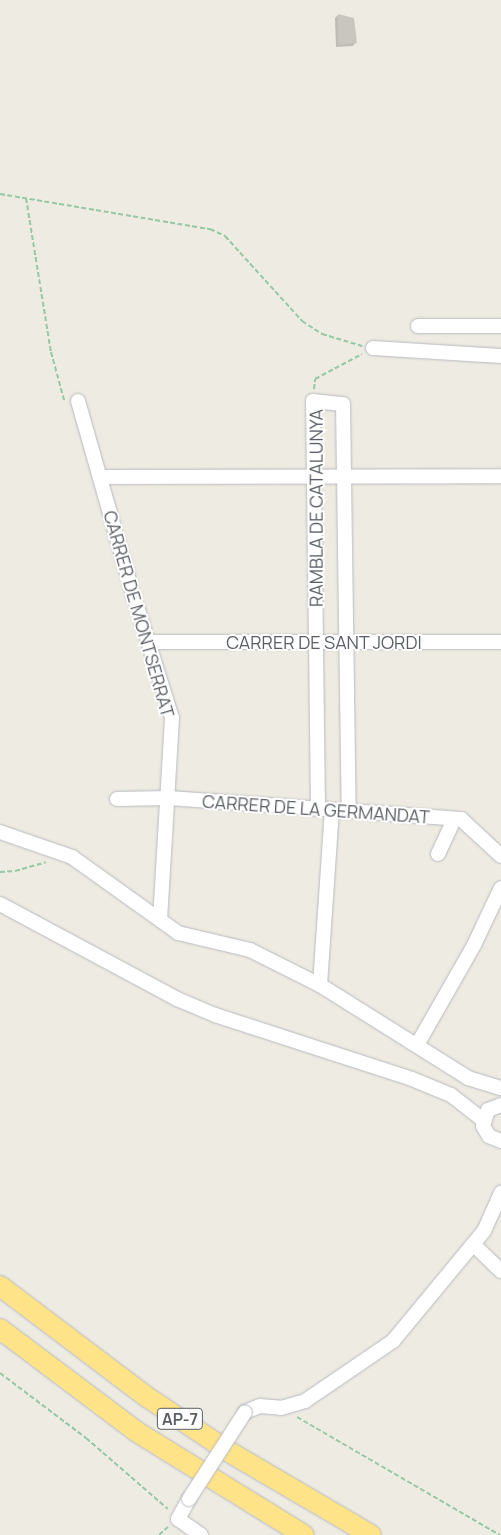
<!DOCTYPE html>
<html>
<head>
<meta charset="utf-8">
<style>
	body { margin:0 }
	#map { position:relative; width:501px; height:1535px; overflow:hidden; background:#eeebe2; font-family:Manrope,sans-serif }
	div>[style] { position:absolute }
	.shadow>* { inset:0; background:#0003 }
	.building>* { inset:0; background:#c9c6bf }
	.path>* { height:2px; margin-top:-1px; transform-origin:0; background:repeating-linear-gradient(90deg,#95c8a4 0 5px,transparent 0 7.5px) }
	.roads { filter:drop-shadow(0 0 1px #b7babf) drop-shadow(0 0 1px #b7babf) }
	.minor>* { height:14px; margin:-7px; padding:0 7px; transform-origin:7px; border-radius:7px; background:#fff }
	.highway>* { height:20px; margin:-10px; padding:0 10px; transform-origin:10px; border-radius:10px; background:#ffe388 }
	.bridges { filter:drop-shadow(0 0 1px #b7babf) drop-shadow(0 0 1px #b7babf) }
	.minor-bridge>* { height:14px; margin:-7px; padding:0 7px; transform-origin:7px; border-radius:7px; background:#fff }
	span { translate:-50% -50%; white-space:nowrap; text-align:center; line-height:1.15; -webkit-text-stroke:4px #fff; paint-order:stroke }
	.shield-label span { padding:1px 4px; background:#fff; border:1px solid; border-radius:4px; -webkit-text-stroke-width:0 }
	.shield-label { font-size:16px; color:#5a5e64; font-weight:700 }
	.street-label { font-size:18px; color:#5a5e64 }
</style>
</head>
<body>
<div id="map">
	<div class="shadow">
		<i style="clip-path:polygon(338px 15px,353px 19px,355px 43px,353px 46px,336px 47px,335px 18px)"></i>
	</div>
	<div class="building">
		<i style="clip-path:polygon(338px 14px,354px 18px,357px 43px,338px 45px)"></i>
	</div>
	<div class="path">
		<i style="left:0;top:194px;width:213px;rotate:9.5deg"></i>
		<i style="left:210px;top:229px;width:17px;rotate:25deg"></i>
		<i style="left:225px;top:236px;width:115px;rotate:47.8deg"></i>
		<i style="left:302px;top:321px;width:24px;rotate:33deg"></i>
		<i style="left:322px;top:334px;width:42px;rotate:16.7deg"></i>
		<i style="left:26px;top:198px;width:156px;rotate:80.8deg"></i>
		<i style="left:51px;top:352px;width:50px;rotate:74.8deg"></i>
		<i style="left:314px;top:389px;width:10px;rotate:-84deg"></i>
		<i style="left:315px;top:379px;width:53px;rotate:-28deg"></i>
		<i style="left:0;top:872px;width:15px;rotate:-4deg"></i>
		<i style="left:15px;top:871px;width:32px;rotate:-16deg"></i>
		<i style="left:0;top:1373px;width:108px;rotate:37.1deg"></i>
		<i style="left:86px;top:1438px;width:108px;rotate:40.9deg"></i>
		<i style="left:297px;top:1417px;width:235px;rotate:30.2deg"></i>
		<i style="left:159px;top:1535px;width:12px;rotate:-42deg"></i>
	</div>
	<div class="roads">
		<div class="minor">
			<i style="left:418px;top:326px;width:83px"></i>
			<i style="left:373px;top:348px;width:128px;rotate:3.6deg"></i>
			<i style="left:78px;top:401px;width:201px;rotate:74.1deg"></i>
			<i style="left:133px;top:594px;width:130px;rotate:72.5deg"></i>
			<i style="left:172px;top:718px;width:202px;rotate:93.4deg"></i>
			<i style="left:100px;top:477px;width:401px;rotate:-0.1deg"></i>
			<i style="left:148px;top:642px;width:353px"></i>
			<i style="left:117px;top:799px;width:52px;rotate:-1.1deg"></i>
			<i style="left:169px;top:798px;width:293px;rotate:4.1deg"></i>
			<i style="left:461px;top:819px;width:54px;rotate:42.8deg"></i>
			<i style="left:318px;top:809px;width:408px;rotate:-90.7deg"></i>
			<i style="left:313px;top:401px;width:30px;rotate:6deg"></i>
			<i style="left:343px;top:404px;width:407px;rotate:89.2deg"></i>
			<i style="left:0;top:832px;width:76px;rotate:19.1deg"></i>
			<i style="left:72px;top:857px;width:130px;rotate:35.6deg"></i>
			<i style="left:178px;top:933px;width:74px;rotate:13.3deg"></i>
			<i style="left:250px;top:950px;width:78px;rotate:26.6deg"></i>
			<i style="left:320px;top:985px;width:175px;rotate:32.1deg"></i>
			<i style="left:468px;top:1078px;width:34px;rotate:17deg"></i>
			<i style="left:438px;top:854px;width:38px;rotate:-65deg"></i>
			<i style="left:0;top:904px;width:201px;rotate:28.2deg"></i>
			<i style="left:177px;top:999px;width:41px;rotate:22.8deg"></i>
			<i style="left:215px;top:1015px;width:207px;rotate:18deg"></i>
			<i style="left:412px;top:1079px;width:42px;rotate:22.3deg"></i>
			<i style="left:451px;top:1095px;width:41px;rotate:38deg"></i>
			<i style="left:320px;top:985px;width:175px;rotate:-86.1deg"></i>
			<i style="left:417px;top:1045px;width:115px;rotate:-60.3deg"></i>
			<i style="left:474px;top:945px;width:63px;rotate:-64.7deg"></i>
			<i style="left:501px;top:1105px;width:14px;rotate:159deg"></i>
			<i style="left:488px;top:1110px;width:17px;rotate:107deg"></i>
			<i style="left:483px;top:1126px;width:12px;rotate:59deg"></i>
			<i style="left:489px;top:1136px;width:13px;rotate:23deg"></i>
			<i style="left:473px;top:1244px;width:39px;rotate:44deg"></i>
			<i style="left:245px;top:1412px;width:16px;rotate:-22deg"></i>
			<i style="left:260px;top:1406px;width:21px;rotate:5deg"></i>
			<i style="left:281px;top:1408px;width:25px;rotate:-16deg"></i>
			<i style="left:305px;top:1401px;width:107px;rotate:-34.3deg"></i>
			<i style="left:393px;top:1341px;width:143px;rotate:-50.4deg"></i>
			<i style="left:484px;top:1231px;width:42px;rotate:-65.9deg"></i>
			<i style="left:189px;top:1499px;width:23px;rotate:119deg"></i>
			<i style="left:178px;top:1519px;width:28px;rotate:35deg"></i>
		</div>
		<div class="highway">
			<i style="left:0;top:1286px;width:184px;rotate:37.1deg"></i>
			<i style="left:147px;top:1397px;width:101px;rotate:33.7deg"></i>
			<i style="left:231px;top:1453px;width:162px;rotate:30.4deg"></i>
			<i style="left:0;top:1329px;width:171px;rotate:36.9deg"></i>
			<i style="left:137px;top:1432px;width:196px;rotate:31.7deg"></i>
		</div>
	</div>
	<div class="bridges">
		<div class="minor-bridge">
			<i style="left:189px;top:1499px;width:103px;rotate:-57.2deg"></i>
		</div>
	</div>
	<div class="shield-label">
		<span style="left:180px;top:1419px">AP-7</span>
	</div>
	<div class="street-label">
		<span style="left:316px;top:508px;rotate:-90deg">RAMBLA DE CATALUNYA</span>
		<span style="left:139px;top:614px;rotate:74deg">CARRER DE MONTSERRAT</span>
		<span style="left:324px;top:642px">CARRER DE SANT JORDI</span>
		<span style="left:316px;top:809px;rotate:4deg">CARRER DE LA GERMANDAT</span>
	</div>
</div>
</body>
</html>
